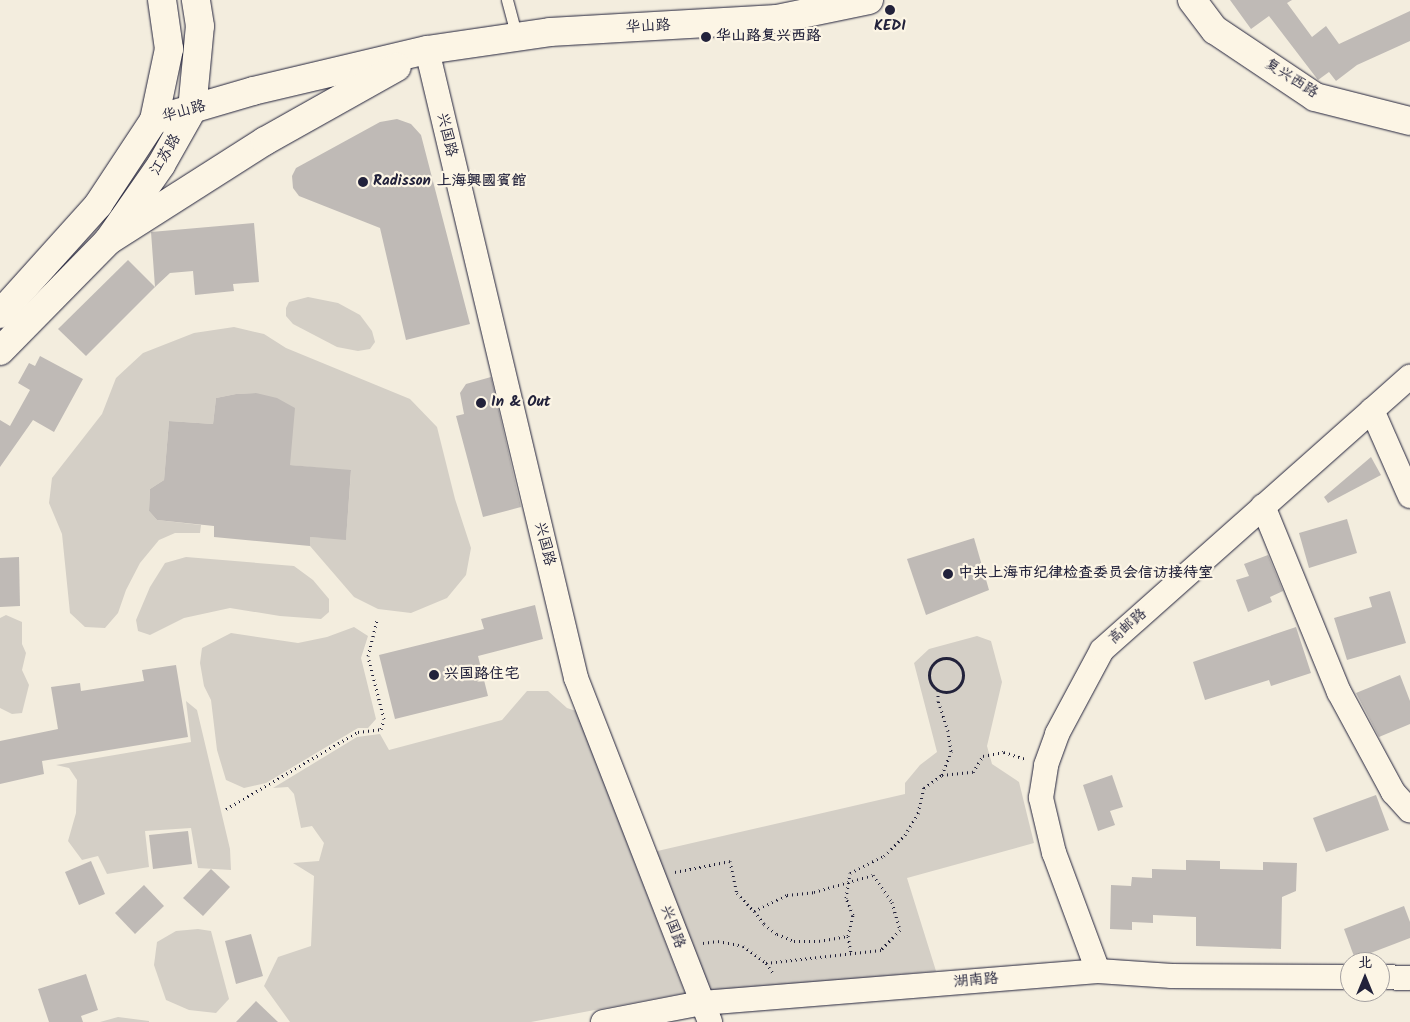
<!DOCTYPE html>
<html>
<head>
<meta charset="utf-8">
<style>
	body { margin:0 }
	#map { position:relative; width:1410px; height:1022px; overflow:hidden; background:#f3edde; font-family:Kalam,"LXGW WenKai TC",sans-serif }
	div>[style] { position:absolute }
	.green>* { inset:0; background:#d4cfc6 }
	.building>* { inset:0; background:#bfbab6 }
	.path>* { height:3px; margin-top:-1.5px; transform-origin:0; background:repeating-linear-gradient(90deg,#22223b 0 1px,transparent 0 5px) }
	.path>.ring { margin:-1.5px; padding:0; box-sizing:content-box; background:none; border:3px solid #22223b; border-radius:50% }
	.roads { filter:drop-shadow(0 0 1px #22223b) drop-shadow(0 0 1px #22223b) }
	.lane>* { height:11px; margin:-5.5px; padding:0 5.5px; transform-origin:5.5px; border-radius:5.5px; background:#fcf5e5 }
	.street>* { height:24px; margin:-12px; padding:0 12px; transform-origin:12px; border-radius:12px; background:#fcf5e5 }
	.secondary>* { height:28px; margin:-14px; padding:0 14px; transform-origin:14px; border-radius:14px; background:#fcf5e5 }
	.primary>* { height:28px; margin:-14px; padding:0 14px; transform-origin:14px; border-radius:14px; background:#fcf5e5 }
	.dots>* { width:14px; height:14px; translate:-50% -50%; box-sizing:border-box; border:2px solid #fcf5e5; border-radius:50% }
	span { translate:-50% -50%; white-space:nowrap; text-align:center; line-height:1.15; -webkit-text-stroke:4.5px #fcf5e5; paint-order:stroke }
	.street-label { font-size:15px; color:#22223b }
	.poi-label { font-size:15px; color:#22223b; font-weight:700 }
	.left { translate:0 -50%; text-align:left }
	.north { position:absolute; left:1340px; top:952px; width:50px; height:50px; box-sizing:border-box; background:#fcf5e5; border:1px solid #a5a1a1; border-radius:50%; rotate:0deg; font-size:14px; font-weight:700; line-height:20px; text-align:center; color:#22223b }
	.north::after { content:''; display:block; margin:auto; width:18px; height:22px; background:#22223b; clip-path:polygon(50% 0,100% 100%,50% 72%,0 100%) }
</style>
</head>
<body>
<div id="map">
	<div class="green">
		<i style="clip-path:polygon(308px 297px,338px 303px,360px 315px,372px 331px,375px 342px,370px 349px,358px 351px,337px 347px,293px 324px,286px 316px,286px 308px,289px 302px)"></i>
		<i style="clip-path:polygon(234px 327px,264px 334px,286px 348px,410px 399px,437px 427px,455px 499px,471px 548px,466px 575px,447px 598px,411px 613px,378px 609px,354px 597px,310px 546px,310px 537px,346px 539px,351px 471px,290px 465px,256px 393px,236px 394px,216px 398px,213px 424px,169px 421px,164px 480px,150px 489px,149px 511px,157px 520px,201px 525px,200px 533px,175px 533px,159px 540px,140px 563px,126px 590px,118px 613px,105px 628px,85px 627px,70px 613px,62px 534px,49px 503px,52px 478px,102px 414px,116px 378px,143px 353px,194px 333px)"></i>
		<i style="clip-path:polygon(186px 557px,294px 566px,313px 580px,329px 599px,329px 612px,321px 619px,280px 616px,230px 608px,184px 618px,150px 635px,138px 631px,136px 620px,150px 587px,165px 563px)"></i>
		<i style="clip-path:polygon(6px 615px,22px 622px,22px 644px,26px 653px,22px 670px,29px 685px,22px 713px,12px 714px,0 708px,0 618px)"></i>
		<i style="clip-path:polygon(354px 627px,368px 636px,361px 658px,376px 719px,368px 728px,358px 728px,266px 783px,244px 788px,226px 780px,217px 750px,211px 700px,204px 686px,200px 663px,202px 648px,231px 633px,298px 643px,327px 637px)"></i>
		<i style="clip-path:polygon(977px 636px,991px 641px,1002px 682px,987px 746px,992px 764px,1019px 782px,1034px 843px,907px 878px,936px 971px,708px 993px,653px 852px,905px 794px,905px 783px,920px 765px,937px 752px,914px 663px,929px 649px)"></i>
		<i style="clip-path:polygon(527px 691px,548px 691px,567px 708px,576px 711px,685px 993px,531px 1022px,290px 1022px,264px 986px,278px 957px,311px 946px,314px 876px,293px 863px,319px 861px,324px 843px,312px 826px,301px 828px,294px 794px,288px 787px,273px 788px,357px 737px,380px 734px,389px 750px,502px 720px)"></i>
		<i style="clip-path:polygon(186px 701px,197px 710px,230px 849px,231px 870px,198px 868px,191px 828px,145px 831px,149px 867px,107px 874px,98px 856px,82px 860px,68px 841px,76px 813px,77px 780px,69px 768px,56px 765px,191px 742px)"></i>
		<i style="clip-path:polygon(198px 929px,211px 931px,229px 999px,216px 1013px,189px 1010px,166px 1000px,154px 965px,157px 942px,176px 931px)"></i>
		<i style="clip-path:polygon(118px 1017px,149px 1021px,149px 1022px,100px 1022px)"></i>
	</div>
	<div class="building">
		<i style="clip-path:polygon(1230px 0,1292px 0,1287px 3px,1312px 37px,1326px 26px,1339px 44px,1410px 11px,1410px 41px,1357px 65px,1336px 81px,1329px 72px,1318px 80px,1269px 16px,1251px 29px)"></i>
		<i style="clip-path:polygon(397px 119px,411px 124px,421px 135px,470px 324px,406px 340px,380px 228px,299px 196px,293px 188px,292px 176px,296px 168px,380px 122px)"></i>
		<i style="clip-path:polygon(254px 223px,259px 282px,233px 284px,234px 291px,195px 295px,193px 271px,170px 273px,155px 287px,151px 232px)"></i>
		<i style="clip-path:polygon(128px 260px,155px 287px,86px 356px,58px 329px)"></i>
		<i style="clip-path:polygon(40px 356px,83px 379px,54px 432px,33px 420px,0 467px,0 420px,10px 426px,30px 390px,18px 383px,29px 363px,35px 366px)"></i>
		<i style="clip-path:polygon(491px 377px,521px 507px,483px 517px,456px 416px,464px 414px,460px 393px,466px 384px)"></i>
		<i style="clip-path:polygon(256px 393px,277px 398px,295px 408px,290px 465px,351px 470px,346px 540px,310px 537px,310px 546px,214px 537px,214px 526px,157px 520px,149px 511px,150px 489px,164px 480px,169px 421px,213px 424px,216px 398px,236px 394px)"></i>
		<i style="clip-path:polygon(1371px 457px,1381px 475px,1328px 503px,1324px 497px)"></i>
		<i style="clip-path:polygon(1347px 519px,1357px 553px,1309px 568px,1299px 533px)"></i>
		<i style="clip-path:polygon(974px 538px,989px 590px,926px 615px,907px 559px)"></i>
		<i style="clip-path:polygon(1268px 555px,1283px 591px,1270px 597px,1272px 602px,1248px 612px,1236px 580px,1249px 576px,1244px 564px)"></i>
		<i style="clip-path:polygon(19px 557px,20px 606px,0 607px,0 558px)"></i>
		<i style="clip-path:polygon(1390px 591px,1406px 643px,1347px 660px,1334px 618px,1372px 607px,1369px 597px)"></i>
		<i style="clip-path:polygon(535px 605px,543px 639px,478px 656px,488px 696px,395px 719px,379px 655px,484px 629px,481px 619px)"></i>
		<i style="clip-path:polygon(1296px 627px,1311px 673px,1271px 686px,1269px 680px,1205px 700px,1193px 662px)"></i>
		<i style="clip-path:polygon(176px 665px,188px 737px,42px 761px,44px 774px,0 784px,0 741px,58px 729px,51px 687px,80px 683px,81px 691px,144px 681px,142px 670px)"></i>
		<i style="clip-path:polygon(1400px 675px,1410px 701px,1410px 724px,1379px 737px,1356px 693px)"></i>
		<i style="clip-path:polygon(1112px 775px,1123px 807px,1110px 811px,1115px 825px,1098px 831px,1083px 785px)"></i>
		<i style="clip-path:polygon(1376px 795px,1389px 830px,1326px 852px,1313px 818px)"></i>
		<i style="clip-path:polygon(188px 831px,192px 864px,153px 869px,149px 835px)"></i>
		<i style="clip-path:polygon(1186px 860px,1220px 861px,1220px 869px,1263px 870px,1263px 862px,1297px 863px,1296px 891px,1282px 897px,1281px 949px,1196px 946px,1196px 917px,1153px 915px,1153px 923px,1132px 922px,1132px 930px,1110px 929px,1111px 885px,1131px 886px,1132px 877px,1152px 878px,1152px 869px,1186px 870px)"></i>
		<i style="clip-path:polygon(91px 861px,105px 894px,79px 905px,65px 872px)"></i>
		<i style="clip-path:polygon(211px 869px,230px 887px,203px 916px,183px 898px)"></i>
		<i style="clip-path:polygon(144px 885px,164px 906px,135px 934px,115px 913px)"></i>
		<i style="clip-path:polygon(1404px 906px,1410px 922px,1410px 938px,1355px 959px,1344px 929px)"></i>
		<i style="clip-path:polygon(251px 934px,263px 976px,236px 984px,225px 941px)"></i>
		<i style="clip-path:polygon(86px 974px,98px 1010px,81px 1016px,83px 1022px,49px 1022px,38px 989px)"></i>
		<i style="clip-path:polygon(256px 1001px,278px 1022px,236px 1022px)"></i>
	</div>
	<div class="path">
		<i class="ring" style="left:929px;top:658px;width:31px;height:31px"></i>
		<i style="left:942px;top:775px;width:31px;rotate:-6deg"></i>
		<i style="left:973px;top:772px;width:19px;rotate:-58deg"></i>
		<i style="left:983px;top:756px;width:21px;rotate:-11deg"></i>
		<i style="left:1004px;top:752px;width:23px;rotate:18deg"></i>
		<i style="left:226px;top:809px;width:153px;rotate:-30.3deg"></i>
		<i style="left:358px;top:732px;width:23px;rotate:-7deg"></i>
		<i style="left:381px;top:729px;width:10px;rotate:-73deg"></i>
		<i style="left:384px;top:719px;width:65px;rotate:-104.3deg"></i>
		<i style="left:368px;top:656px;width:37px;rotate:-76deg"></i>
		<i style="left:675px;top:872px;width:56px;rotate:-11.3deg"></i>
		<i style="left:730px;top:861px;width:33px;rotate:78deg"></i>
		<i style="left:737px;top:893px;width:25px;rotate:47deg"></i>
		<i style="left:754px;top:911px;width:37px;rotate:-26deg"></i>
		<i style="left:787px;top:895px;width:27px;rotate:-6deg"></i>
		<i style="left:814px;top:892px;width:61px;rotate:-16.1deg"></i>
		<i style="left:873px;top:875px;width:33px;rotate:55deg"></i>
		<i style="left:892px;top:902px;width:29px;rotate:74deg"></i>
		<i style="left:900px;top:930px;width:28px;rotate:134deg"></i>
		<i style="left:881px;top:950px;width:116px;rotate:173.6deg"></i>
		<i style="left:754px;top:911px;width:16px;rotate:52deg"></i>
		<i style="left:764px;top:924px;width:16px;rotate:38deg"></i>
		<i style="left:777px;top:934px;width:18px;rotate:22deg"></i>
		<i style="left:794px;top:941px;width:25px"></i>
		<i style="left:819px;top:941px;width:29px;rotate:-10deg"></i>
		<i style="left:848px;top:936px;width:17px;rotate:80deg"></i>
		<i style="left:848px;top:936px;width:22px;rotate:-77deg"></i>
		<i style="left:853px;top:915px;width:18px;rotate:-112deg"></i>
		<i style="left:846px;top:898px;width:25px;rotate:-81deg"></i>
		<i style="left:850px;top:873px;width:38px;rotate:-27deg"></i>
		<i style="left:884px;top:856px;width:30px;rotate:-45deg"></i>
		<i style="left:905px;top:835px;width:26px;rotate:-59deg"></i>
		<i style="left:918px;top:813px;width:26px;rotate:-77deg"></i>
		<i style="left:924px;top:788px;width:22px;rotate:-36deg"></i>
		<i style="left:942px;top:775px;width:26px;rotate:-69deg"></i>
		<i style="left:951px;top:751px;width:20px;rotate:-99deg"></i>
		<i style="left:948px;top:731px;width:32px;rotate:-108deg"></i>
		<i style="left:938px;top:701px;width:10px;rotate:-90deg"></i>
		<i style="left:703px;top:943px;width:15px;rotate:-8deg"></i>
		<i style="left:718px;top:941px;width:25px;rotate:11deg"></i>
		<i style="left:743px;top:946px;width:29px;rotate:36deg"></i>
		<i style="left:766px;top:963px;width:14px;rotate:56deg"></i>
	</div>
	<div class="roads">
		<div class="lane">
			<i style="left:507px;top:0;width:38px;rotate:75deg"></i>
		</div>
		<div class="street">
			<i style="left:427px;top:50px;width:645px;rotate:76.65deg"></i>
			<i style="left:576px;top:678px;width:369px;rotate:68.7deg"></i>
			<i style="left:1372px;top:410px;width:94px;rotate:66.2deg"></i>
			<i style="left:1263px;top:506px;width:201px;rotate:67.8deg"></i>
			<i style="left:1339px;top:692px;width:114px;rotate:61.6deg"></i>
			<i style="left:1393px;top:792px;width:25px;rotate:48deg"></i>
			<i style="left:1098px;top:971px;width:126px;rotate:-110.4deg"></i>
			<i style="left:1054px;top:853px;width:57px;rotate:-103.3deg"></i>
			<i style="left:1041px;top:798px;width:33px;rotate:-81deg"></i>
			<i style="left:1046px;top:765px;width:33px;rotate:-70deg"></i>
			<i style="left:1057px;top:734px;width:95px;rotate:-61.8deg"></i>
			<i style="left:1102px;top:650px;width:412px;rotate:-41.6deg"></i>
			<i style="left:1380px;top:977px;width:30px;rotate:2deg"></i>
			<i style="left:603px;top:1022px;width:101px;rotate:-10.9deg"></i>
			<i style="left:702px;top:1003px;width:397px;rotate:-4.6deg"></i>
			<i style="left:1098px;top:971px;width:74px;rotate:3.9deg"></i>
			<i style="left:1172px;top:976px;width:178px;rotate:0.3deg"></i>
		</div>
		<div class="secondary">
			<i style="left:1192px;top:0;width:38px;rotate:53deg"></i>
			<i style="left:1215px;top:30px;width:120px;rotate:33.8deg"></i>
			<i style="left:1315px;top:97px;width:98px;rotate:14.2deg"></i>
			<i style="left:154px;top:120px;width:103px;rotate:-16.3deg"></i>
			<i style="left:253px;top:91px;width:179px;rotate:-13.3deg"></i>
			<i style="left:427px;top:50px;width:124px;rotate:-8.3deg"></i>
			<i style="left:550px;top:32px;width:227px;rotate:-3.3deg"></i>
			<i style="left:777px;top:19px;width:94px;rotate:-11.7deg"></i>
			<i style="left:108px;top:241px;width:186px;rotate:-32.5deg"></i>
			<i style="left:265px;top:141px;width:151px;rotate:-29.3deg"></i>
		</div>
		<div class="primary">
			<i style="left:0;top:314px;width:147px;rotate:-48deg"></i>
			<i style="left:98px;top:205px;width:102px;rotate:-56.6deg"></i>
			<i style="left:154px;top:120px;width:73px;rotate:-78.1deg"></i>
			<i style="left:169px;top:49px;width:49px;rotate:-98.1deg"></i>
			<i style="left:0;top:351px;width:154px;rotate:-45.5deg"></i>
			<i style="left:108px;top:241px;width:93px;rotate:-55.1deg"></i>
			<i style="left:161px;top:165px;width:63px;rotate:-60.6deg"></i>
			<i style="left:192px;top:110px;width:84px;rotate:-84.6deg"></i>
			<i style="left:200px;top:26px;width:26px;rotate:-99deg"></i>
		</div>
	</div>
	<div class="dots">
		<i style="left:890px;top:10px;background:#22223b"></i>
		<i style="left:706px;top:37px;background:#22223b"></i>
		<i style="left:363px;top:182px;background:#22223b"></i>
		<i style="left:481px;top:403px;background:#22223b"></i>
		<i style="left:948px;top:574px;background:#22223b"></i>
		<i style="left:434px;top:675px;background:#22223b"></i>
	</div>
	<div class="street-label">
		<span style="left:648px;top:27px;rotate:-3deg">华山路</span>
		<span style="left:1291px;top:79px;rotate:32deg">复兴西路</span>
		<span style="left:184px;top:112px;rotate:-15deg">华山路</span>
		<span style="left:446px;top:135px;rotate:77deg">兴国路</span>
		<span style="left:166px;top:155px;rotate:-59deg">江苏路</span>
		<span style="left:544px;top:544px;rotate:76deg">兴国路</span>
		<span style="left:1128px;top:627px;rotate:-42deg">高邮路</span>
		<span style="left:672px;top:927px;rotate:69deg">兴国路</span>
		<span style="left:976px;top:981px;rotate:-5deg">湖南路</span>
	</div>
	<div class="poi-label">
		<span style="left:890px;top:27px">KEDI</span>
		<span class="left" style="left:716px;top:37px">华山路复兴西路</span>
		<span class="left" style="left:373px;top:182px">Radisson 上海興國賓館</span>
		<span class="left" style="left:491px;top:403px">In &amp; Out</span>
		<span class="left" style="left:958px;top:574px">中共上海市纪律检查委员会信访接待室</span>
		<span class="left" style="left:444px;top:675px">兴国路住宅</span>
	</div>
	<div class="north">北</div>
</div>
</body>
</html>
